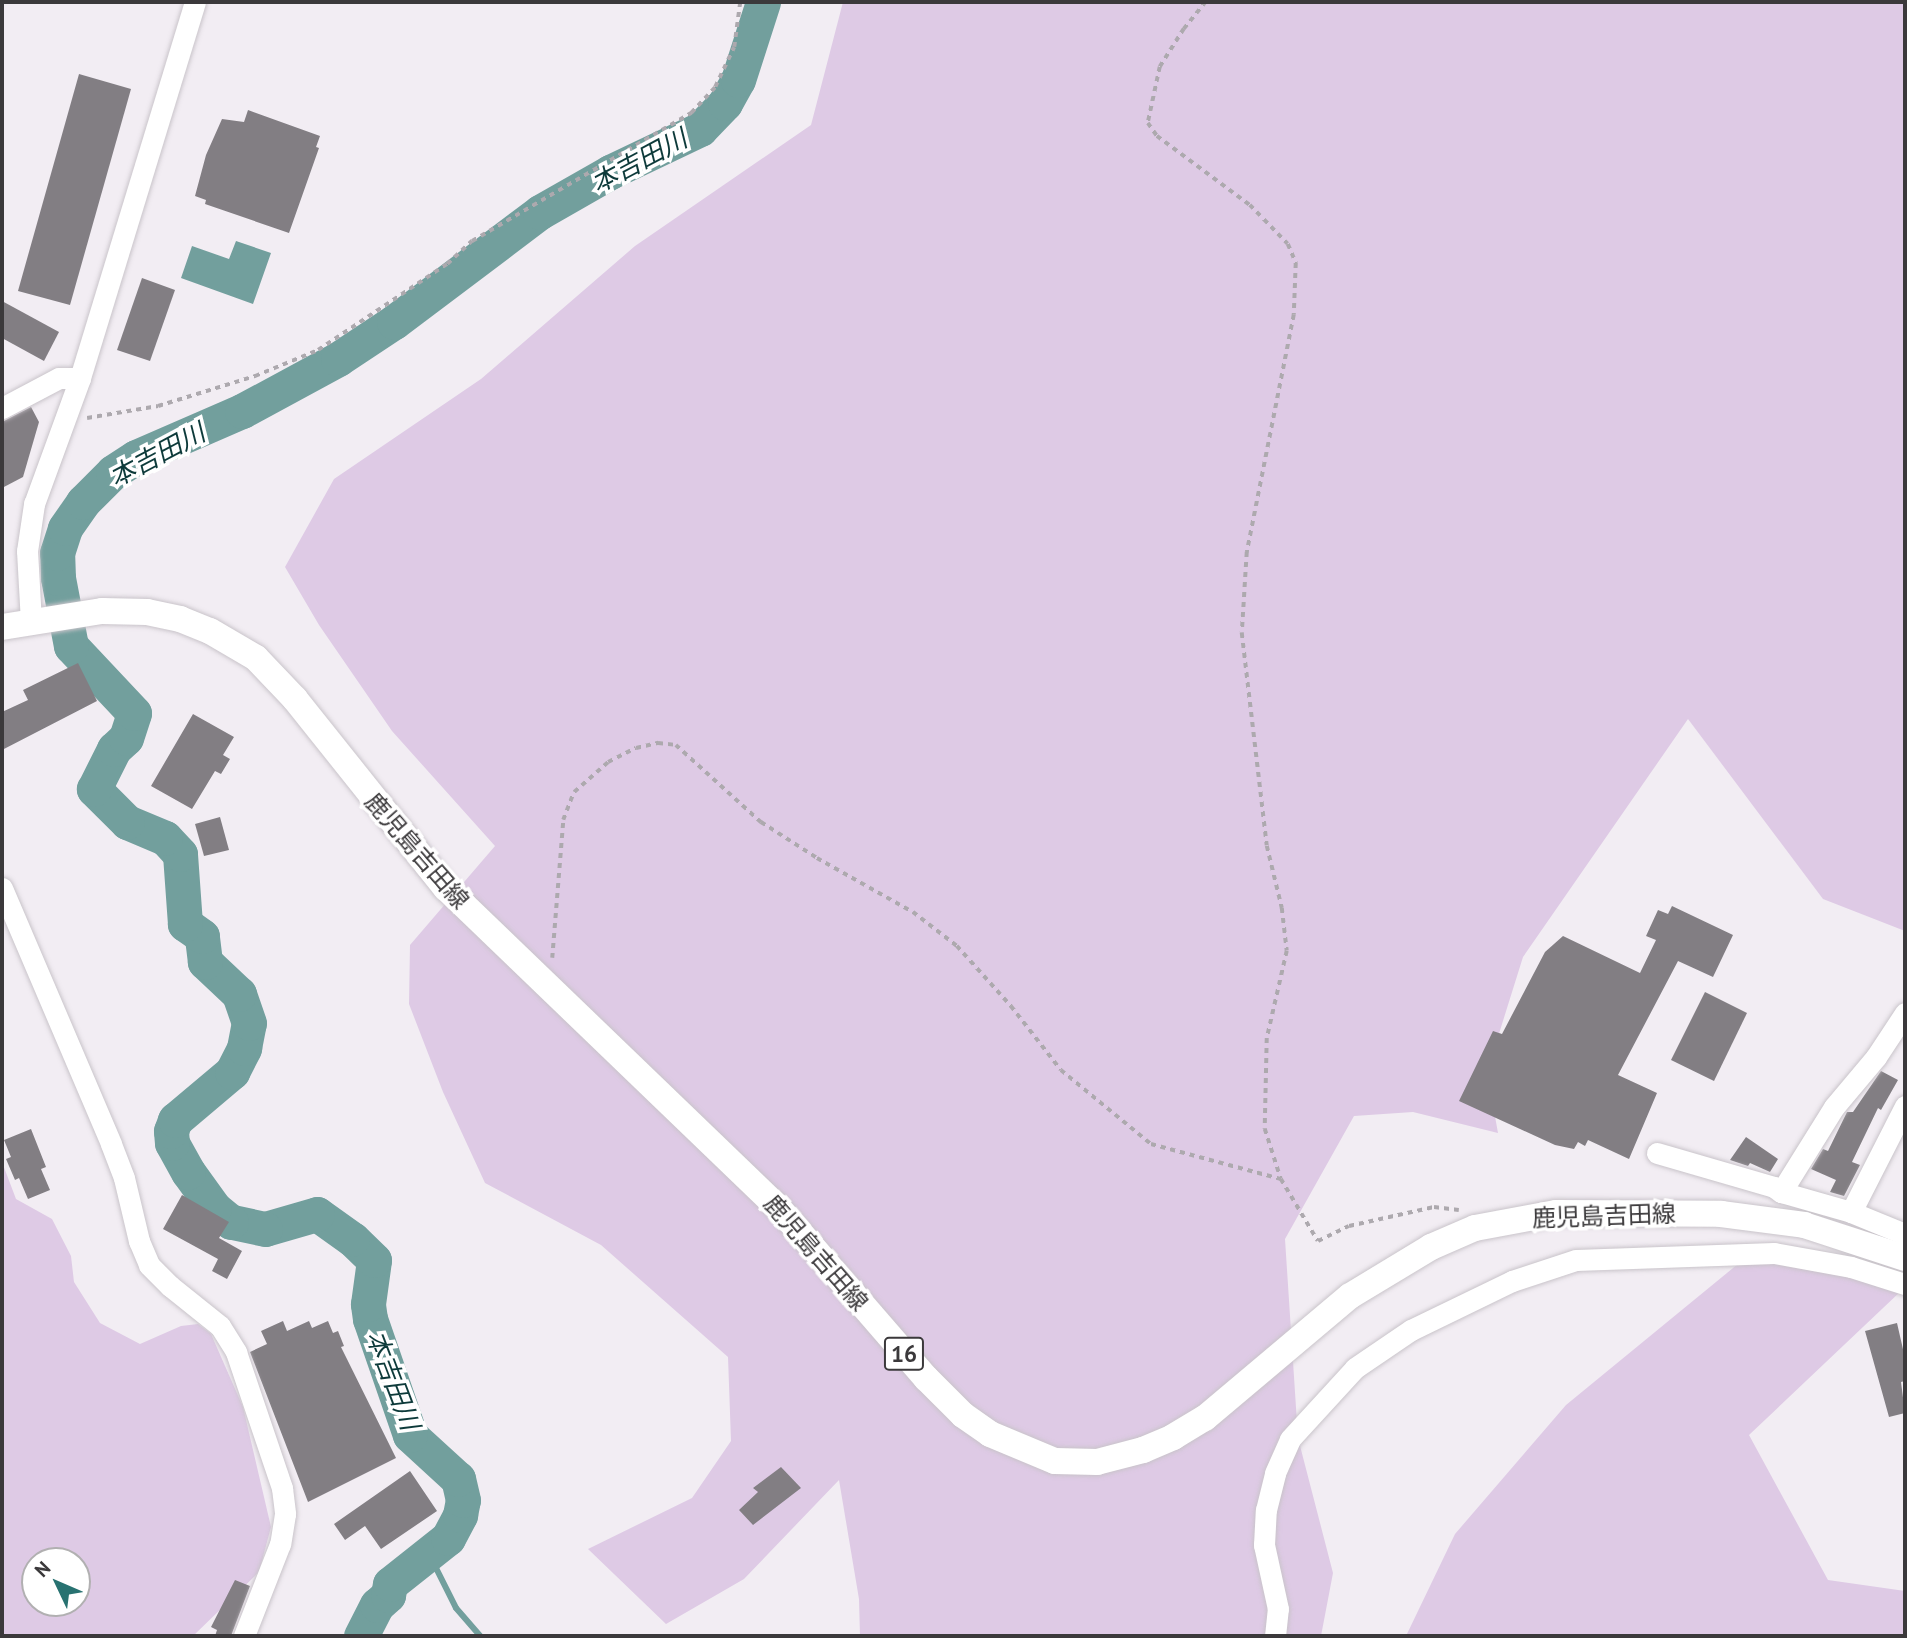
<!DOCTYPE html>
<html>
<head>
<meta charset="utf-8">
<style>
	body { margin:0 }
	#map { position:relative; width:1907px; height:1638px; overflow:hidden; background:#f2edf3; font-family:"PT Sans","Noto Sans JP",sans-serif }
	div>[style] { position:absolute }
	.green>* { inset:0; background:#decae5 }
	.water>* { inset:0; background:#729f9d }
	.stream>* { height:6px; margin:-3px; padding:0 3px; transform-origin:3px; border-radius:3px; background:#729f9d }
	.river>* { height:35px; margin:-17.5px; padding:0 17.5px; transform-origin:17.5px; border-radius:17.5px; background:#729f9d }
	.building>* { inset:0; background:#827e83 }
	.path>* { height:3.5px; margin-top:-1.75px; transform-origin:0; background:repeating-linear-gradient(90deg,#ada9ae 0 5px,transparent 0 10px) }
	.roads { filter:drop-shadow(0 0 2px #c9c4ca) drop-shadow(0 0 2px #c9c4ca) }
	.minor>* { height:21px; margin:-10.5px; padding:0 10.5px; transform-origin:10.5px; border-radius:10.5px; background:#fff }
	.major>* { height:26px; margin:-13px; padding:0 13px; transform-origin:13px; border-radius:13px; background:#fff }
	span { translate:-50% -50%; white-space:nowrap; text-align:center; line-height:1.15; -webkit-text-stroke:7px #fff; paint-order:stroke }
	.shield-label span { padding:2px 5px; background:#fff; border:2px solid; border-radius:5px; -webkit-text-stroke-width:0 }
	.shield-label { font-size:23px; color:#3b393b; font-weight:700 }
	.street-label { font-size:24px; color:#3b393b }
	.water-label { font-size:26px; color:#0d3a3a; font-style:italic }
	.frame { position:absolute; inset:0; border:4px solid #3b393b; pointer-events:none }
	.north { position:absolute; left:21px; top:1547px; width:70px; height:70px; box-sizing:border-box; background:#fff; border:2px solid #b1b0b1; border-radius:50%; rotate:314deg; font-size:19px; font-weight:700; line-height:28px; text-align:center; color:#3b393b }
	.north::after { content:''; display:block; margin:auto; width:24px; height:32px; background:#287271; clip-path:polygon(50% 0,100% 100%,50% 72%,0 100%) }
</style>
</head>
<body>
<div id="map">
	<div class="green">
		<i style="clip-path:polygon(843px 2px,1905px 2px,1905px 931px,1823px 899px,1688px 719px,1523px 957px,1487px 1072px,1498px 1133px,1413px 1112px,1354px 1116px,1285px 1239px,1298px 1438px,1333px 1573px,1321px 1636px,860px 1636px,859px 1599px,839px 1480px,744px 1579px,666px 1624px,588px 1549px,692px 1498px,731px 1441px,728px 1357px,601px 1245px,485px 1183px,443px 1092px,409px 1004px,410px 945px,495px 846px,392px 731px,319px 625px,285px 567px,334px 479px,481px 379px,635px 246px,811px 125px)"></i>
		<i style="clip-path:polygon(evenodd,2px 1162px,16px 1199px,52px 1219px,71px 1256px,74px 1282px,100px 1323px,140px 1344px,181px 1326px,198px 1324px,211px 1334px,243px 1407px,271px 1527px,259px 1572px,193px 1636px,2px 1636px,2px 1162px,35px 1561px,77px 1561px,77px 1603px,35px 1603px,35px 1561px)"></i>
		<i style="clip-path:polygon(1755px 1250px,1901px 1291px,1749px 1435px,1828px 1580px,1905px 1591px,1905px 1636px,1406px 1636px,1455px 1534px,1566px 1405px)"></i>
	</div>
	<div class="water">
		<i style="clip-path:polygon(236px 241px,271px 253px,253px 304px,181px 278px,192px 246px,229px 259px)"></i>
	</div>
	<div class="stream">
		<i style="left:429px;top:1554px;width:60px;rotate:63.4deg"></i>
		<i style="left:456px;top:1608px;width:37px;rotate:49deg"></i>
	</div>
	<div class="river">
		<i style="left:361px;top:1636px;width:35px;rotate:-63deg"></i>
		<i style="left:377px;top:1605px;width:15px;rotate:-42deg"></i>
		<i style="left:388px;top:1595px;width:11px;rotate:-80deg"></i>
		<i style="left:390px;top:1584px;width:74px;rotate:-38.4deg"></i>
		<i style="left:448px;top:1538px;width:26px;rotate:-62deg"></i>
		<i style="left:460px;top:1515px;width:15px;rotate:-79deg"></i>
		<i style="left:463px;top:1500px;width:22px;rotate:-103deg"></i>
		<i style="left:458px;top:1479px;width:65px;rotate:-137.5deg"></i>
		<i style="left:410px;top:1435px;width:123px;rotate:-109deg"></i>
		<i style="left:370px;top:1319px;width:15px;rotate:-98deg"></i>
		<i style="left:368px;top:1304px;width:44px;rotate:-82.2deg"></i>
		<i style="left:374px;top:1260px;width:30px;rotate:-136deg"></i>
		<i style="left:352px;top:1239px;width:43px;rotate:-144.5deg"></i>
		<i style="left:317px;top:1214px;width:54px;rotate:163.9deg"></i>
		<i style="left:265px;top:1229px;width:35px;rotate:-168deg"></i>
		<i style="left:231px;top:1222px;width:22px;rotate:-141deg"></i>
		<i style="left:214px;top:1208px;width:44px;rotate:-125.8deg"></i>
		<i style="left:188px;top:1172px;width:33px;rotate:-119deg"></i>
		<i style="left:172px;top:1143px;width:12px;rotate:-95deg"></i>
		<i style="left:171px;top:1131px;width:12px;rotate:-70deg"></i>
		<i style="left:175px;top:1120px;width:75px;rotate:-40.1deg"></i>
		<i style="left:232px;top:1072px;width:27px;rotate:-63deg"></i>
		<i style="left:244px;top:1048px;width:25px;rotate:-79deg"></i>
		<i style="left:249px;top:1023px;width:31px;rotate:-109deg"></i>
		<i style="left:239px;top:994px;width:47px;rotate:-136.7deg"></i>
		<i style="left:205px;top:962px;width:26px;rotate:-97deg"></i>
		<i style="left:202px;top:936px;width:21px;rotate:-145deg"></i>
		<i style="left:185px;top:924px;width:70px;rotate:-94.1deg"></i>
		<i style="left:180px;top:854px;width:22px;rotate:-133deg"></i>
		<i style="left:165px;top:838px;width:41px;rotate:-157.2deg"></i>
		<i style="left:127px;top:822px;width:47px;rotate:-135deg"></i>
		<i style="left:94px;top:789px;width:45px;rotate:-63.4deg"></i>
		<i style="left:114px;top:749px;width:16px;rotate:-43deg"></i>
		<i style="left:126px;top:738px;width:26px;rotate:-72deg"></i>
		<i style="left:134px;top:713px;width:92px;rotate:-133.2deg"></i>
		<i style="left:71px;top:646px;width:69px;rotate:-100.8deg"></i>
		<i style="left:58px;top:578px;width:25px;rotate:-92deg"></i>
		<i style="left:57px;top:553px;width:26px;rotate:-72deg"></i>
		<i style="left:65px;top:528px;width:32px;rotate:-55deg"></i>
		<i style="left:83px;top:502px;width:42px;rotate:-45deg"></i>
		<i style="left:113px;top:472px;width:27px;rotate:-33deg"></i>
		<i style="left:136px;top:457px;width:116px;rotate:-23.5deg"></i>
		<i style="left:242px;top:411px;width:109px;rotate:-28.4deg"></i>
		<i style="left:338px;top:359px;width:67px;rotate:-33.5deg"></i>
		<i style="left:394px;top:322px;width:183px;rotate:-37deg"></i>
		<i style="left:540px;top:212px;width:81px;rotate:-29.7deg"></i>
		<i style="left:610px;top:172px;width:100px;rotate:-25.5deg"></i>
		<i style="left:700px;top:129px;width:36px;rotate:-46deg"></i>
		<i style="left:725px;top:103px;width:26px;rotate:-61deg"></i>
		<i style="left:738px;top:80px;width:82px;rotate:-72.2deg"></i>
	</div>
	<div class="building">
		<i style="clip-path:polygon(79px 74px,131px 89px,70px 305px,18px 291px)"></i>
		<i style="clip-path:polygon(248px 110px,320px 136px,316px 147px,319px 148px,289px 233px,205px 204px,206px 200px,195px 196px,206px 155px,222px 119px,244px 122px)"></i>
		<i style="clip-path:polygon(142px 278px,175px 290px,150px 361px,117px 350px)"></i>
		<i style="clip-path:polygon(2px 301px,59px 332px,44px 361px,2px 338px)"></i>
		<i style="clip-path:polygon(31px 407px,39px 422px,23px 477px,2px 488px,2px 422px)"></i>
		<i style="clip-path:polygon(78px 663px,97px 701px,2px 750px,2px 712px,28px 700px,23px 690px)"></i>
		<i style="clip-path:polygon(193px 714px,234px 737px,223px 755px,230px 759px,221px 774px,215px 771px,192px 809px,151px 786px)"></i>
		<i style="clip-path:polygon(220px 817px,229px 850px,204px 856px,195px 824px)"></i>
		<i style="clip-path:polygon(1672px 906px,1733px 935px,1713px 977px,1678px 961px,1618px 1075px,1657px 1093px,1629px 1159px,1588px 1140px,1585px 1146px,1578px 1142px,1574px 1149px,1555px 1145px,1459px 1101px,1493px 1031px,1502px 1034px,1545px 952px,1563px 936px,1640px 973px,1656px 940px,1646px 936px,1658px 910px,1668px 914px)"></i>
		<i style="clip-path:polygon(1705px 992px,1747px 1013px,1714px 1081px,1671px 1060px)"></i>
		<i style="clip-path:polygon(1881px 1071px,1898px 1080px,1881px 1110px,1878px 1108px,1852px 1162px,1860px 1165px,1844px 1196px,1830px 1192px,1836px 1180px,1811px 1169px,1823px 1149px,1828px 1151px,1847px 1112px,1853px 1112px)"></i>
		<i style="clip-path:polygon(31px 1129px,46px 1167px,41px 1169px,50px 1190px,28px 1199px,19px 1178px,15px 1180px,6px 1159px,11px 1157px,4px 1140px)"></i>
		<i style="clip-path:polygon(1746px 1137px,1778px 1159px,1770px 1172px,1750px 1163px,1748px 1166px,1730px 1160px)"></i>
		<i style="clip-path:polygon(182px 1195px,229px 1222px,219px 1238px,242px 1251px,227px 1279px,212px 1271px,218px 1259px,163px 1229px)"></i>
		<i style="clip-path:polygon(283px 1321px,287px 1331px,309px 1321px,312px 1328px,328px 1321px,333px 1333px,338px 1331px,344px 1346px,341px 1347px,396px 1458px,308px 1502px,250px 1352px,267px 1344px,261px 1331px)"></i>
		<i style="clip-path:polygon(1897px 1323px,1905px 1358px,1905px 1381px,1901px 1382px,1905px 1413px,1889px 1417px,1865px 1331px)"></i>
		<i style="clip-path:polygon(781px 1467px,801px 1488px,753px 1525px,739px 1510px,758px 1492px,753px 1488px)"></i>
		<i style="clip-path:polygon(410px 1471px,437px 1511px,381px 1549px,365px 1526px,345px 1540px,334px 1524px)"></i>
		<i style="clip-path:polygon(235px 1580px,250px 1586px,231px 1636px,215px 1636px,217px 1630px,211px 1627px)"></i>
	</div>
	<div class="path">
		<i style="left:1206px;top:2px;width:35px;rotate:129deg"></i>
		<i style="left:1184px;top:29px;width:45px;rotate:122.3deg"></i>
		<i style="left:1160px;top:67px;width:57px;rotate:102.1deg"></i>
		<i style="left:1148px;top:123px;width:16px;rotate:55deg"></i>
		<i style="left:1157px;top:136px;width:116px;rotate:36.6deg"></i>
		<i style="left:1250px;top:205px;width:54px;rotate:45.7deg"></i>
		<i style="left:1288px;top:244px;width:21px;rotate:67deg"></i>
		<i style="left:1296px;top:263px;width:52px;rotate:92.2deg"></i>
		<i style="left:1294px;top:315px;width:242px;rotate:101.2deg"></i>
		<i style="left:1247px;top:552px;width:81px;rotate:93.5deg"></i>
		<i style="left:1242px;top:633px;width:214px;rotate:83.3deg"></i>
		<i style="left:1267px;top:846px;width:64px;rotate:76.4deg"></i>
		<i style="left:1282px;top:908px;width:43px;rotate:83.4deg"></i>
		<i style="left:1287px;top:951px;width:89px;rotate:102.9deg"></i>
		<i style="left:1267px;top:1038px;width:91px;rotate:91.3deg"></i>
		<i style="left:1265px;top:1129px;width:52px;rotate:72.3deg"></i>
		<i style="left:1281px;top:1179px;width:72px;rotate:59.2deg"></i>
		<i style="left:1318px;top:1241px;width:34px;rotate:-26deg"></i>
		<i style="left:1349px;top:1226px;width:87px;rotate:-12.6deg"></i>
		<i style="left:1434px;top:1207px;width:25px;rotate:7deg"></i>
		<i style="left:87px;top:418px;width:72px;rotate:-9.6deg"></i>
		<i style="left:158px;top:406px;width:102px;rotate:-17.2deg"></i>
		<i style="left:255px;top:376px;width:68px;rotate:-22.4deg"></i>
		<i style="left:318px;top:350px;width:155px;rotate:-33.7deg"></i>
		<i style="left:447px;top:264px;width:34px;rotate:-43deg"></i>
		<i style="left:472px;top:241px;width:254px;rotate:-30.3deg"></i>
		<i style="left:691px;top:113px;width:35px;rotate:-47deg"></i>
		<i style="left:715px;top:87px;width:44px;rotate:-64.6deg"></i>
		<i style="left:734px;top:47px;width:45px;rotate:-82.4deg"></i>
		<i style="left:552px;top:958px;width:138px;rotate:-85.4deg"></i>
		<i style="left:563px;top:820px;width:30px;rotate:-69deg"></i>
		<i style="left:574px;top:792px;width:45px;rotate:-41.4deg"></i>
		<i style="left:608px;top:762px;width:31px;rotate:-27deg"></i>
		<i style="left:636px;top:748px;width:23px;rotate:-13deg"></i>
		<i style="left:658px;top:743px;width:18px;rotate:6deg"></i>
		<i style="left:676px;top:745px;width:115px;rotate:42.2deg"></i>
		<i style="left:761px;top:822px;width:67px;rotate:32.7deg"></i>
		<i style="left:817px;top:858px;width:110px;rotate:29.4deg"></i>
		<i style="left:913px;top:912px;width:56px;rotate:37.7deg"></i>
		<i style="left:957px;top:946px;width:81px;rotate:48deg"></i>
		<i style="left:1011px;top:1006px;width:81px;rotate:52deg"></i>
		<i style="left:1061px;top:1070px;width:117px;rotate:39.4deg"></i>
		<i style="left:1151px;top:1144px;width:135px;rotate:15.1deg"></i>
	</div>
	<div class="roads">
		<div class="minor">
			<i style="left:2px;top:408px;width:64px;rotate:-27.8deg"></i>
			<i style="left:59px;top:378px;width:21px"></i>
			<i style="left:31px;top:622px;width:71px;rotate:-93.2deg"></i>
			<i style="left:27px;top:551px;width:48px;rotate:-81.5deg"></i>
			<i style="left:34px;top:504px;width:134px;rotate:-69.9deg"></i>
			<i style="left:80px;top:378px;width:393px;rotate:-73deg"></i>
			<i style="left:2px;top:888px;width:278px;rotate:66.9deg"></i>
			<i style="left:111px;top:1144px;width:36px;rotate:69deg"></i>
			<i style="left:124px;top:1178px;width:65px;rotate:76.6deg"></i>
			<i style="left:139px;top:1241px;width:26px;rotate:67deg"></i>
			<i style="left:149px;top:1265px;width:30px;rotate:45deg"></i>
			<i style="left:170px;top:1286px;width:64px;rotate:38.7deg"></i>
			<i style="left:220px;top:1326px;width:31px;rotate:58deg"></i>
			<i style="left:236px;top:1352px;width:144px;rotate:71.3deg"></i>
			<i style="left:282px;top:1488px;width:26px;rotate:83deg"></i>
			<i style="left:285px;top:1514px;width:30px;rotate:99deg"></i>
			<i style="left:280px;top:1544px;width:99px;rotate:111.4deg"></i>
			<i style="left:1905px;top:1013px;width:53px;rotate:123.4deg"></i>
			<i style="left:1876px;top:1057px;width:65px;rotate:130deg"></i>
			<i style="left:1834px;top:1107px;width:100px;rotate:121.9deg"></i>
			<i style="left:1781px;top:1192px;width:73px;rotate:15.9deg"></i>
			<i style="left:1851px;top:1212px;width:58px;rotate:22.2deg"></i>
			<i style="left:1657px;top:1153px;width:122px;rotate:16.2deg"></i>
			<i style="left:1774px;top:1187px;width:9px;rotate:36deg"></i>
			<i style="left:1851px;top:1212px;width:119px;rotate:-63deg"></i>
			<i style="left:1275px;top:1636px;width:27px;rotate:-84deg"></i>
			<i style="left:1278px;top:1609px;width:66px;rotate:-102.3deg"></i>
			<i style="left:1264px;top:1545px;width:35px;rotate:-87deg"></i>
			<i style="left:1266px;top:1510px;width:38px;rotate:-76deg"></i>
			<i style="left:1275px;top:1473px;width:37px;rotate:-66deg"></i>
			<i style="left:1290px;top:1439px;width:96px;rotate:-47.5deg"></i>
			<i style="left:1355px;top:1368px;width:68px;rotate:-34.2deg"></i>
			<i style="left:1411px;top:1330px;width:112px;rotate:-25.9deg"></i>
			<i style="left:1512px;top:1281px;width:67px;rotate:-18.2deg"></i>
			<i style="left:1576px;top:1260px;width:198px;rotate:-2deg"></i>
			<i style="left:1774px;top:1253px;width:78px;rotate:10.3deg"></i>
			<i style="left:1851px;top:1267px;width:57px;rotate:17.5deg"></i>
		</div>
		<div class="major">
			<i style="left:2px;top:627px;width:101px;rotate:-9.1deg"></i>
			<i style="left:102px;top:611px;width:45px;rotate:1.3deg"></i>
			<i style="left:147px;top:612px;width:34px;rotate:12deg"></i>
			<i style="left:180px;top:619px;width:32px;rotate:22deg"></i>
			<i style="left:210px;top:631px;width:53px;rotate:30.4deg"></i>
			<i style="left:256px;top:658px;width:57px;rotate:46.4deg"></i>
			<i style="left:295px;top:699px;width:242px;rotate:51.4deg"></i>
			<i style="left:446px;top:888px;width:459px;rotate:43.9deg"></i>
			<i style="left:777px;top:1206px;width:228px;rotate:49.1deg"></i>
			<i style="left:926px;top:1378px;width:52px;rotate:45deg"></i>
			<i style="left:963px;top:1415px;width:33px;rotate:35deg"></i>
			<i style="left:990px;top:1434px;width:70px;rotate:22.6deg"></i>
			<i style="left:1055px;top:1461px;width:42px;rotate:1.4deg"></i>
			<i style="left:1097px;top:1462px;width:48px;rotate:-14.6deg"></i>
			<i style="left:1143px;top:1450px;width:33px;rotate:-23deg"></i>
			<i style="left:1173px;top:1437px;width:37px;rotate:-31deg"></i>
			<i style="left:1205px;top:1418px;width:189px;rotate:-40.1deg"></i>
			<i style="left:1350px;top:1296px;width:95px;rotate:-31.2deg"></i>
			<i style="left:1431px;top:1247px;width:48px;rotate:-23.4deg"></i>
			<i style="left:1475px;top:1228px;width:82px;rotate:-10.5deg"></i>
			<i style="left:1556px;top:1213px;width:165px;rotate:0.3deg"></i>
			<i style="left:1721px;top:1214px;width:84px;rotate:7.5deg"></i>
			<i style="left:1804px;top:1225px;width:106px;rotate:18.1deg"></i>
		</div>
	</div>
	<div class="shield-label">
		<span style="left:904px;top:1354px">16</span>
	</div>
	<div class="street-label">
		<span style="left:417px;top:851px;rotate:49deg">鹿児島吉田線</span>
		<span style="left:1604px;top:1216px;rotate:-2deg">鹿児島吉田線</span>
		<span style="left:816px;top:1253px;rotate:49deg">鹿児島吉田線</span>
	</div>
	<div class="water-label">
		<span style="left:639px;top:161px;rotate:-28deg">本吉田川</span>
		<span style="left:157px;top:455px;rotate:-28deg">本吉田川</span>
		<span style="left:393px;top:1380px;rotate:69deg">本吉田川</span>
	</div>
	<div class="frame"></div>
	<div class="north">N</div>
</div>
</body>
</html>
